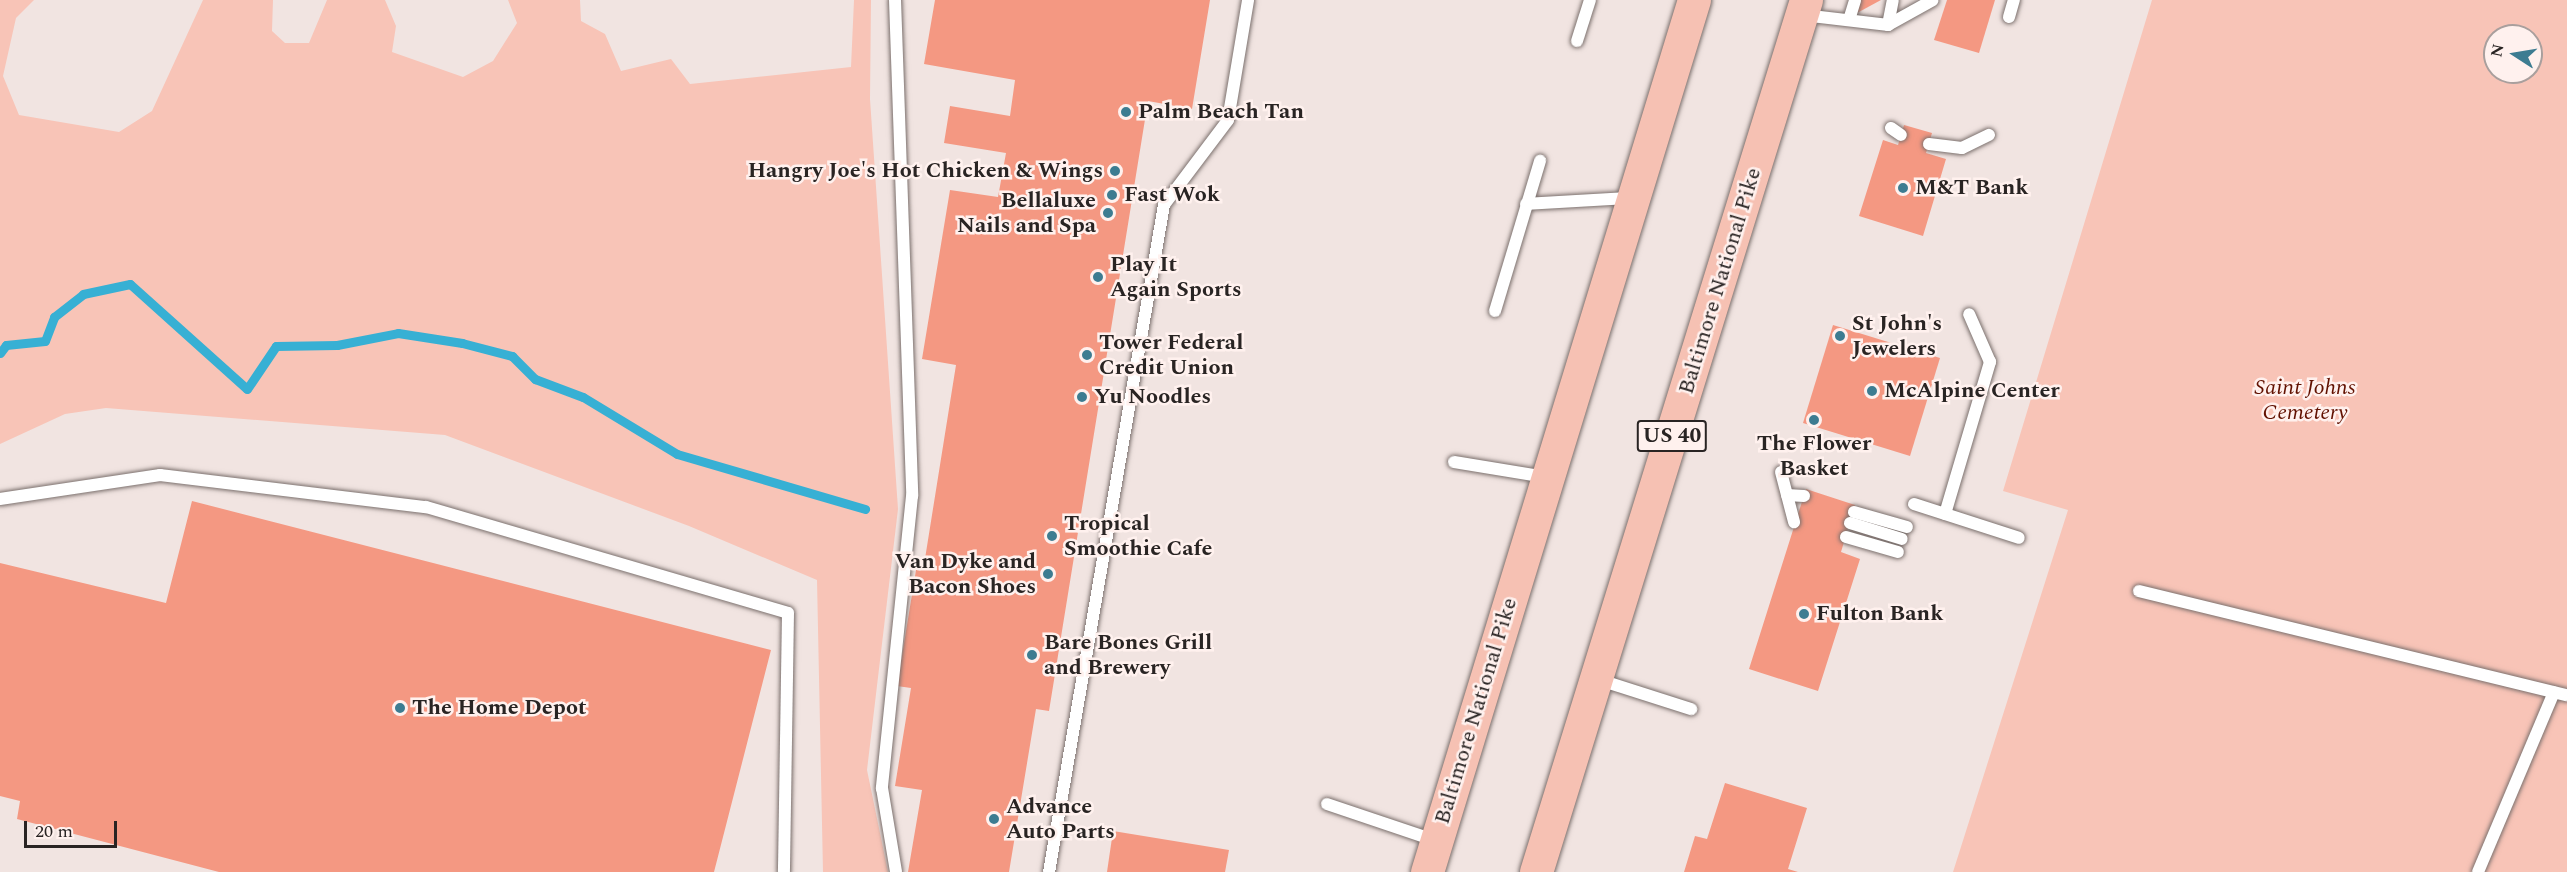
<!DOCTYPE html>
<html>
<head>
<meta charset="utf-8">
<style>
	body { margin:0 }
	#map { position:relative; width:2567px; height:872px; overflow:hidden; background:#f1e4e1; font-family:Spectral,serif }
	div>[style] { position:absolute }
	.green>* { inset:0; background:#f8c4b7 }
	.stream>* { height:9px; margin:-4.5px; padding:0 4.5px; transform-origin:4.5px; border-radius:4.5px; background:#37b0d4 }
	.building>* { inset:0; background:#f49882 }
	.roads { filter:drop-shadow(0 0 2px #7b706d) drop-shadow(0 0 2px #7b706d) }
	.lane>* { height:12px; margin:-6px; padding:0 6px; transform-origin:6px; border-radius:6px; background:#fff }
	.primary>* { height:33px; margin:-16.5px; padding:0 16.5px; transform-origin:16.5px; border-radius:16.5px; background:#f6c1b3 }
	.dots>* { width:16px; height:16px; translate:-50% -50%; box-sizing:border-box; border:3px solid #fff1ee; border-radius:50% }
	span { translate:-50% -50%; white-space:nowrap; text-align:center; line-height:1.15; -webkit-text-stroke:5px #fff1ee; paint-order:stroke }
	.shield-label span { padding:2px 4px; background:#fff1ee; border:2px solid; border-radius:4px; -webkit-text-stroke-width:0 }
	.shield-label { font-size:21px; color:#292423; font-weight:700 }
	.poi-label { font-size:22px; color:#292423; font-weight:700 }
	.left { translate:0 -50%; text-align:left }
	.right { translate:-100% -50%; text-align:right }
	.street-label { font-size:22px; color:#292423 }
	.park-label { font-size:22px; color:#621100; font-style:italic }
	.north { position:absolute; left:2483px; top:24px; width:60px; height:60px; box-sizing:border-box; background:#fff1ee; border:2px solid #a99f9d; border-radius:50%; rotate:282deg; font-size:16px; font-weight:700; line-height:24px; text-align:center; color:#292423 }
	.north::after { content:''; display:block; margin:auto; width:21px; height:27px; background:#3d7c91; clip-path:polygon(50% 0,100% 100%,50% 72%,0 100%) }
	.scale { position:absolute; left:24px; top:821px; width:93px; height:27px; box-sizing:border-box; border:3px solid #292423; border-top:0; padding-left:8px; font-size:18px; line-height:21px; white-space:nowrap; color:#292423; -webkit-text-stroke:4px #fff1ee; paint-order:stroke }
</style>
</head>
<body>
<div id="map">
	<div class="green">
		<i style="clip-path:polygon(0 0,34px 0,16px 18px,3px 76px,19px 115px,119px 132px,152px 111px,203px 0,273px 0,272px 31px,285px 43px,309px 43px,327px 0,385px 0,396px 26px,392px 52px,463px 77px,493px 61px,517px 23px,508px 0,580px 0,581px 21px,605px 34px,621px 71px,671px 59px,690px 84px,851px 67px,854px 0,871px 0,870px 99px,898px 509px,867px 770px,888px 872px,823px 872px,817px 580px,689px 526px,445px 435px,106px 408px,65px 414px,0 444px)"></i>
		<i style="clip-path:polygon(evenodd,2152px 0,2567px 0,2567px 872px,1953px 872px,2068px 510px,2003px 491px,2152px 0,2495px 36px,2531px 36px,2531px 72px,2495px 72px,2495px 36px)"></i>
	</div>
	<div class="stream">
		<i style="left:0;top:353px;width:10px;rotate:-53deg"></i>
		<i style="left:6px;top:345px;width:39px;rotate:-6deg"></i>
		<i style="left:45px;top:341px;width:26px;rotate:-69deg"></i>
		<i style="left:54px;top:317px;width:37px;rotate:-38deg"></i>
		<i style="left:83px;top:294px;width:48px;rotate:-12deg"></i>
		<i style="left:130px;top:284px;width:157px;rotate:41.9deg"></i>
		<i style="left:247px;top:389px;width:52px;rotate:-56deg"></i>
		<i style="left:276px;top:346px;width:61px;rotate:-0.9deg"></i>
		<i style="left:337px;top:345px;width:62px;rotate:-11.1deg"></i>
		<i style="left:398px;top:333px;width:65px;rotate:8.9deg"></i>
		<i style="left:462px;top:343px;width:52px;rotate:14.6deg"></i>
		<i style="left:512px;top:356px;width:33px;rotate:45deg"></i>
		<i style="left:535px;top:379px;width:51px;rotate:20.6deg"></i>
		<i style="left:583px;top:397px;width:110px;rotate:31.2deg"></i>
		<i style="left:677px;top:454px;width:196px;rotate:16.3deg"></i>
	</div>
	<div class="building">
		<i style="clip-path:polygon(935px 0,1210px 0,1192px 109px,1148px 101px,1049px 711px,1036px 709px,1009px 872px,908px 872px,922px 790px,895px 786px,911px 688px,897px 686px,917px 564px,924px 565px,956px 365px,922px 359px,950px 190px,998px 197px,1006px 153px,944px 143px,950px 106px,1010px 116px,1015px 80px,924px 64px)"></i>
		<i style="clip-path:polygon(1861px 0,1881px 0,1857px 13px)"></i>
		<i style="clip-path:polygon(1947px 0,1995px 0,1979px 53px,1934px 40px)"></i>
		<i style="clip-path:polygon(1904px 125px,1932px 133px,1926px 153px,1946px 159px,1923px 236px,1859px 216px,1883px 140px,1898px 145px)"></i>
		<i style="clip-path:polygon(1833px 325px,1940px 358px,1910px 456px,1803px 423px)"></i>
		<i style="clip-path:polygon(1806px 489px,1855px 505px,1841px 552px,1860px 559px,1818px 691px,1749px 669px)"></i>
		<i style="clip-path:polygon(192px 501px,771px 650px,714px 872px,219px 872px,17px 819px,20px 801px,0 796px,0 563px,166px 603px)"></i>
		<i style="clip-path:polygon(1725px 783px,1807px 808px,1788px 869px,1798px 872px,1684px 872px,1695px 836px,1707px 839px)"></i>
		<i style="clip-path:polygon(1113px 831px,1229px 850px,1225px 872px,1107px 872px)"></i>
	</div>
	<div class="roads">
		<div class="lane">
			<i style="left:895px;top:0;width:496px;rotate:88deg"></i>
			<i style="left:912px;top:496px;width:294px;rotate:95.9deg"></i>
			<i style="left:882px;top:788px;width:85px;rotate:80.5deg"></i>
			<i style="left:1803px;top:15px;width:86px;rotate:6.7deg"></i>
			<i style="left:1888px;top:25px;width:51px;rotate:-29.1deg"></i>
			<i style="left:2009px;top:17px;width:18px;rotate:-74deg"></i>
			<i style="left:1849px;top:20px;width:21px;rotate:-73deg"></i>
			<i style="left:1888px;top:25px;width:25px;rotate:-79deg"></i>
			<i style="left:1577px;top:41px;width:43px;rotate:-72.4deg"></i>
			<i style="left:1891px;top:128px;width:12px;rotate:35deg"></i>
			<i style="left:1929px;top:144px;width:33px;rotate:7deg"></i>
			<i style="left:1962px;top:148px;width:30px;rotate:-26deg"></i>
			<i style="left:1526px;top:204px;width:105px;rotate:-3.3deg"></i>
			<i style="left:1495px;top:311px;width:157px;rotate:-73.3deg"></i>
			<i style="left:1454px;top:462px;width:93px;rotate:9.3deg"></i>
			<i style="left:1781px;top:472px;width:52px;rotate:75.4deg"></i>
			<i style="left:1787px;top:495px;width:17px;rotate:3deg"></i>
			<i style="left:0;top:499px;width:162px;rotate:-8.5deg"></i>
			<i style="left:160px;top:475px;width:268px;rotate:6.9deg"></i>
			<i style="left:426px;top:507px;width:377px;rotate:16.3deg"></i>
			<i style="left:788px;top:613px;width:259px;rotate:90.9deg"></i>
			<i style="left:1914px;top:504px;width:110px;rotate:17.9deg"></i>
			<i style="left:1854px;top:512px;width:55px;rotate:15.8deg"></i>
			<i style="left:1945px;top:514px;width:159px;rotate:-73.5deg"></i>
			<i style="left:1990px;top:362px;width:52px;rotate:-113.6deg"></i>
			<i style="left:1850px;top:523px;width:54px;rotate:17.1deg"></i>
			<i style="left:1846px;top:537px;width:54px;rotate:16.1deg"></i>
			<i style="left:2139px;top:591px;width:440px;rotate:13.7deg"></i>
			<i style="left:1597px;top:679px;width:99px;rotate:17.7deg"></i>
			<i style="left:1327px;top:804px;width:113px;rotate:18.6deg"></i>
			<i style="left:1049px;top:872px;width:677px;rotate:-80.22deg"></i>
			<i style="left:1164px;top:205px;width:106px;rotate:-53deg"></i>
			<i style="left:1228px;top:120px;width:122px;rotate:-80.5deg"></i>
			<i style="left:2478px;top:872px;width:195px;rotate:-67.1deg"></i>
		</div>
		<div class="primary">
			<i style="left:1427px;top:872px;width:912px;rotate:-72.98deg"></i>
			<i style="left:1536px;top:872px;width:913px;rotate:-72.8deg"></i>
		</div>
	</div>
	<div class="dots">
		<i style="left:1126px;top:112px;background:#3d7c91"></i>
		<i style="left:1115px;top:171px;background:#3d7c91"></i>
		<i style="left:1903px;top:188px;background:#3d7c91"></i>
		<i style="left:1112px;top:195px;background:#3d7c91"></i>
		<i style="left:1108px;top:213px;background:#3d7c91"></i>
		<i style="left:1098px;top:277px;background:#3d7c91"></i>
		<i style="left:1840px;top:336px;background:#3d7c91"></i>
		<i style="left:1087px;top:355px;background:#3d7c91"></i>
		<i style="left:1872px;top:391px;background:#3d7c91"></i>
		<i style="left:1082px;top:397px;background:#3d7c91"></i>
		<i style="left:1814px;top:420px;background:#3d7c91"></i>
		<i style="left:1052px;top:536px;background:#3d7c91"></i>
		<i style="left:1048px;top:574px;background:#3d7c91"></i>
		<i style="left:1804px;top:614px;background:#3d7c91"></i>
		<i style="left:1032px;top:655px;background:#3d7c91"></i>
		<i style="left:400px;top:708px;background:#3d7c91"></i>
		<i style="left:994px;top:819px;background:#3d7c91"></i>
	</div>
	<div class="shield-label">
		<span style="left:1672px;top:436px">US 40</span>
	</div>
	<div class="poi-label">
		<span class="left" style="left:1138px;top:112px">Palm Beach Tan</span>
		<span class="right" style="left:1103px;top:171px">Hangry Joe's Hot Chicken &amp; Wings</span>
		<span class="left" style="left:1915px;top:188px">M&amp;T Bank</span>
		<span class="left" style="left:1124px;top:195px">Fast Wok</span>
		<span class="right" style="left:1096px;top:213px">Bellaluxe<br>Nails and Spa</span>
		<span class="left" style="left:1110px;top:277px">Play It<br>Again Sports</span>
		<span class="left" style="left:1852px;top:336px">St John's<br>Jewelers</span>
		<span class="left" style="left:1099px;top:355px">Tower Federal<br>Credit Union</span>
		<span class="left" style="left:1884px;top:391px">McAlpine Center</span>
		<span class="left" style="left:1094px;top:397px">Yu Noodles</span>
		<span style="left:1814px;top:456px">The Flower<br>Basket</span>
		<span class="left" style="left:1064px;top:536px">Tropical<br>Smoothie Cafe</span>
		<span class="right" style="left:1036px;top:574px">Van Dyke and<br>Bacon Shoes</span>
		<span class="left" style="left:1816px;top:614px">Fulton Bank</span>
		<span class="left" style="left:1044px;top:655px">Bare Bones Grill<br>and Brewery</span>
		<span class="left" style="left:412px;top:708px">The Home Depot</span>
		<span class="left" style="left:1006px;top:819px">Advance<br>Auto Parts</span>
	</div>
	<div class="street-label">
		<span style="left:1720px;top:281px;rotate:-73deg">Baltimore National Pike</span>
		<span style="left:1476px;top:711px;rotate:-73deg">Baltimore National Pike</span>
	</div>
	<div class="park-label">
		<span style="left:2305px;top:400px">Saint Johns<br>Cemetery</span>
	</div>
	<div class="north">N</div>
	<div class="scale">20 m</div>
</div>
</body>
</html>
